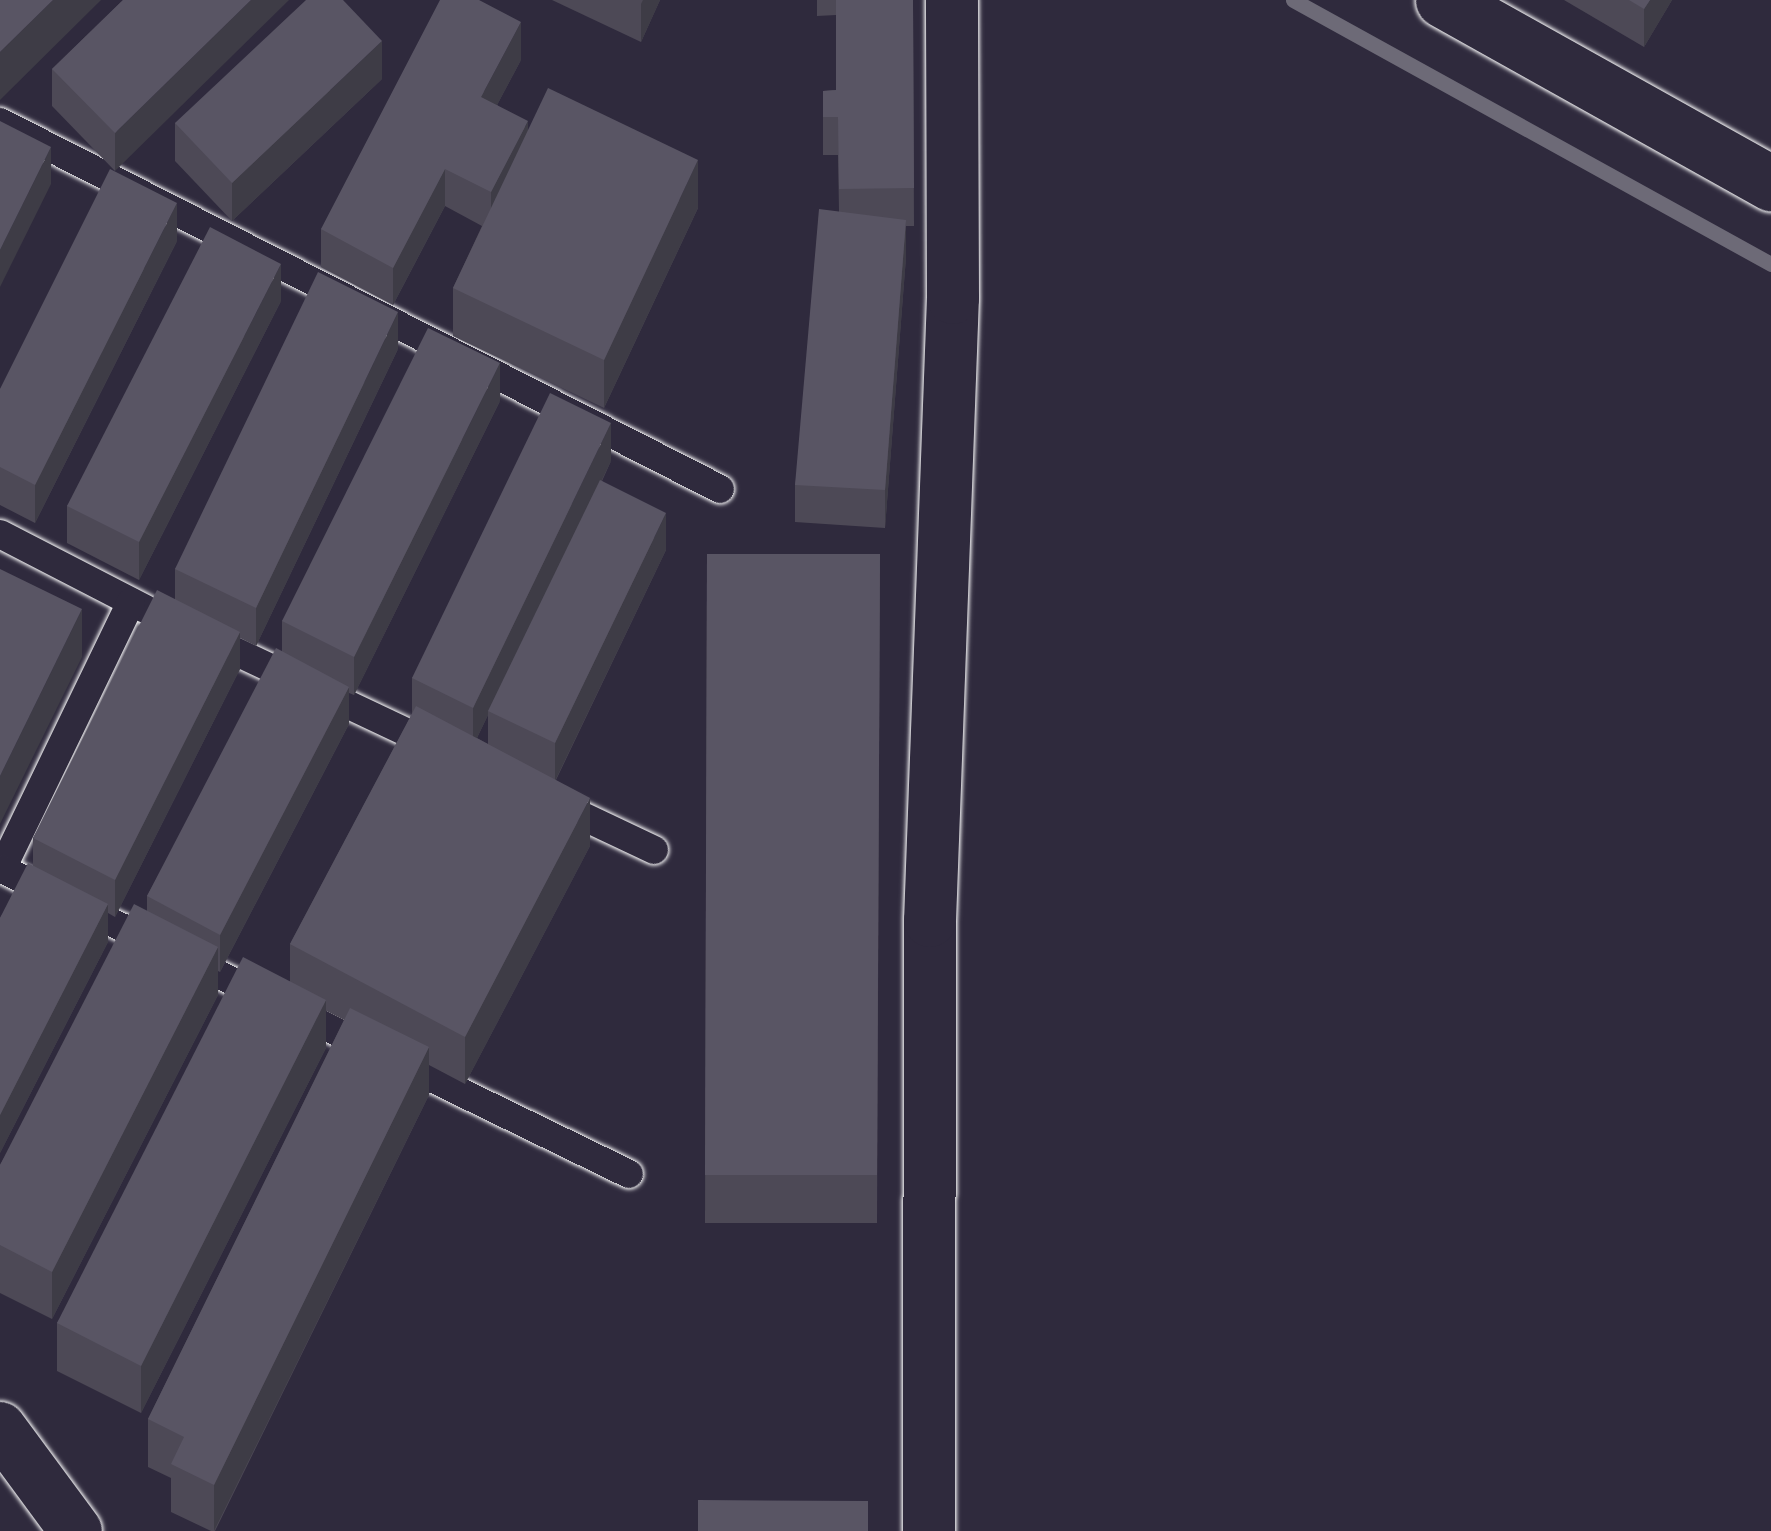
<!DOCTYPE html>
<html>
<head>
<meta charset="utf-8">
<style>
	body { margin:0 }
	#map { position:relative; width:1771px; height:1531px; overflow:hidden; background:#2f2a3d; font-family:Delius,sans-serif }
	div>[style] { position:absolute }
	.stream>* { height:15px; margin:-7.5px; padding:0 7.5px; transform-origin:7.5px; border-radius:7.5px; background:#6d6a77 }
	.roads { filter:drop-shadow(0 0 2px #fff) drop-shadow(0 0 2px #fff) }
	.lane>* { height:28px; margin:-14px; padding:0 14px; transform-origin:14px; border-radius:14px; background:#2f2a3d }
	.street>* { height:52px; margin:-26px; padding:0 26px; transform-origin:26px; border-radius:26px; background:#2f2a3d }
	.secondary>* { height:55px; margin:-27.5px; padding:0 27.5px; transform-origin:27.5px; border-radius:27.5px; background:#2f2a3d }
	.wall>* { inset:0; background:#4d4956 }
	.shaded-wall>* { inset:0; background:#3e3c46 }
	.building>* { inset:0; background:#595564 }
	span { translate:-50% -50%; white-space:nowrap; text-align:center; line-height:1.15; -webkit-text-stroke:9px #2f2a3d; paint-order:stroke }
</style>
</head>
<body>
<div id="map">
	<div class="stream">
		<i style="left:1293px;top:0;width:546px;rotate:28.91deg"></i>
	</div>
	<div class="roads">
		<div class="lane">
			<i style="left:0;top:122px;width:808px;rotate:27.01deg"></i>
			<i style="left:0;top:534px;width:163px;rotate:27.3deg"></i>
			<i style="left:131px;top:602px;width:297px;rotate:115.8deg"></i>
			<i style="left:2px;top:869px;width:697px;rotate:25.94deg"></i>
			<i style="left:207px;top:638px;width:252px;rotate:25.3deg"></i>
			<i style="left:559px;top:805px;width:105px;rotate:25.3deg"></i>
		</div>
		<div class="street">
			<i style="left:0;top:1428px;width:128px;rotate:53.6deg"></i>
			<i style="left:929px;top:1531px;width:610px;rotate:-89.91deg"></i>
			<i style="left:930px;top:921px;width:623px;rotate:-87.89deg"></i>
			<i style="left:953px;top:298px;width:298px;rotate:-90.2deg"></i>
		</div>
		<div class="secondary">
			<i style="left:1443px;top:0;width:376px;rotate:29.2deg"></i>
		</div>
	</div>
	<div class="wall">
		<i style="clip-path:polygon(123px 0,115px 171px,52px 106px,52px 69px)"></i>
		<i style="clip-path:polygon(552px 0,660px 0,641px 42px)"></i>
		<i style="clip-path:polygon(817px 0,913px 0,914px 226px,906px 226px,906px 257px,885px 528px,795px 522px,795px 485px,839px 211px,838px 155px,823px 155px,823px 91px,836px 90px,836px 15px,817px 16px)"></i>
		<i style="clip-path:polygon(1564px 0,1672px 0,1644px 47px)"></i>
		<i style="clip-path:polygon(521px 60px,497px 105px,528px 130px,698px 208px,604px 408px,453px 336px,453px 288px,482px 226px,445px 206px,393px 305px,321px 267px,321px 229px)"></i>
		<i style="clip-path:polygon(382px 79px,232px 221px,175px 161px,175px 123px)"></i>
		<i style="clip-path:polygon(177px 241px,35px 523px,0 505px,0 389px)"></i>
		<i style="clip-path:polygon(281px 301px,139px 580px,67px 543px,67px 506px)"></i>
		<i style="clip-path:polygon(398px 349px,256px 646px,240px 638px,240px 669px,115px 917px,108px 913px,108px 942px,0 1153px,0 918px,33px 866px,33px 838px,175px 599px,175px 569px)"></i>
		<i style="clip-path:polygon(500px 401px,354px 695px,349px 693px,349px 724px,220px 972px,218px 971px,218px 995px,52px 1319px,0 1293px,0 1165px,147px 911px,147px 896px,282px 651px,282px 621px)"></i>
		<i style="clip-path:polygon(evenodd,611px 461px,602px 481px,666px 550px,556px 780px,590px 846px,465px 1084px,429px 1065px,429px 1095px,215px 1531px,211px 1531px,171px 1512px,171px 1478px,148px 1467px,148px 1419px,344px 1020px,326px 1011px,326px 1048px,141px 1413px,57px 1371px,57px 1323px,290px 981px,290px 944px,412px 714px,412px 678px,611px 461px,488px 715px,488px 744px,477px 738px,488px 715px)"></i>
		<i style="clip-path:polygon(707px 554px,880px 554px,877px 1223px,705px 1223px)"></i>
	</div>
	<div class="shaded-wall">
		<i style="clip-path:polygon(53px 0,101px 0,0 100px,0 52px)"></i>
		<i style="clip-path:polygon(251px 0,289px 0,115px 171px,115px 133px)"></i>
		<i style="clip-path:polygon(643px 0,660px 0,641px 42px,641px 4px)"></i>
		<i style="clip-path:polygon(1650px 0,1672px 0,1644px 47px,1644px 9px)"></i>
		<i style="clip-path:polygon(521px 22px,521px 60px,481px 135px,481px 97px)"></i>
		<i style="clip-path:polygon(382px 41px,382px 79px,232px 221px,232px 183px)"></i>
		<i style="clip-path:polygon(528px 121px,528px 159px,491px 230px,491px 192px)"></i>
		<i style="clip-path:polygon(51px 147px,51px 184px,0 287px,0 250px)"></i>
		<i style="clip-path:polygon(698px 160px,698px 208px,604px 408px,604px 360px)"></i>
		<i style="clip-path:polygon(445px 169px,445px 206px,393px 305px,393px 268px)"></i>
		<i style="clip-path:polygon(177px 203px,177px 241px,35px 523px,35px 485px)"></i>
		<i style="clip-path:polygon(906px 220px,906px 257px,885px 528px,885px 490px)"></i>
		<i style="clip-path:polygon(281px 264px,281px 301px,139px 580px,139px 542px)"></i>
		<i style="clip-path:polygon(398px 312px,398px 349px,256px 646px,256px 608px)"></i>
		<i style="clip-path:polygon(500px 363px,500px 401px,354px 695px,354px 657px)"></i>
		<i style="clip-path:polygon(611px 423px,611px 461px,490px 711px,488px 711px,488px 715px,473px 746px,473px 708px)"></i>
		<i style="clip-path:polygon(666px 513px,666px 550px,555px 781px,555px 743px)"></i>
		<i style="clip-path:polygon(82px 609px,82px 657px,0 824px,0 776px)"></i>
		<i style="clip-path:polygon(240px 632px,240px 669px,115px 917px,115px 880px)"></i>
		<i style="clip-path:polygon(349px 687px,349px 724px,220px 972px,220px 935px)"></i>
		<i style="clip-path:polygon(590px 798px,590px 846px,465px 1084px,465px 1037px)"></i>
		<i style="clip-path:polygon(108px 904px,108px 942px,0 1153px,0 1115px)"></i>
		<i style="clip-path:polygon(218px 947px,218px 995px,52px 1319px,52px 1272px)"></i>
		<i style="clip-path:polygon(326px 1000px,326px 1048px,141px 1413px,141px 1366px)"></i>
		<i style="clip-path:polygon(429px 1047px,429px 1095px,214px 1531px,214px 1485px)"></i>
	</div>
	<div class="building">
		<i style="clip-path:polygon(0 0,53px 0,0 52px)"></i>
		<i style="clip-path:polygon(123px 0,251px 0,115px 133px,52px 69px)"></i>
		<i style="clip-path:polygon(306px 0,343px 0,382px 41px,232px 183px,175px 123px)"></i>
		<i style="clip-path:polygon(440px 0,479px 0,521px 22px,481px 97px,528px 121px,491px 192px,445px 169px,393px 268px,321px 229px)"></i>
		<i style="clip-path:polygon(836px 0,913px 0,914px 188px,839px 189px,838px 117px,823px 117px,823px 91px,836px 90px)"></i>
		<i style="clip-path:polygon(1629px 0,1650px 0,1644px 9px)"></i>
		<i style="clip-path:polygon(548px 88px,698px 160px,604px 360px,453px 288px)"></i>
		<i style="clip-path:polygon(0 121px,51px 147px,0 250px)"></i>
		<i style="clip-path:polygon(110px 169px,177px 203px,35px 485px,0 467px,0 389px)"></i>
		<i style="clip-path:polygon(819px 209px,906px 220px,885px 490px,795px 485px)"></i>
		<i style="clip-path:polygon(210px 227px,281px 264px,139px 542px,67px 506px)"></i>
		<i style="clip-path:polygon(318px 272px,398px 312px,256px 608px,175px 569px)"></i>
		<i style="clip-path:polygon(428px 328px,500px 363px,354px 657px,282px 621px)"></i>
		<i style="clip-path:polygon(550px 393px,611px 423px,473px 708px,412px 678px)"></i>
		<i style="clip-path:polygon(600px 480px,666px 513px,555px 743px,488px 711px)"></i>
		<i style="clip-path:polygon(707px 554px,880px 554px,877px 1175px,705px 1175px)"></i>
		<i style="clip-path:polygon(0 569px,82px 609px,0 776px)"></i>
		<i style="clip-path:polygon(157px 590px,240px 632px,115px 880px,33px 838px)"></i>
		<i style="clip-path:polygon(276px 648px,349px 687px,220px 935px,147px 896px)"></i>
		<i style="clip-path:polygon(416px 706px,590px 798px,465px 1037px,290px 944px)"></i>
		<i style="clip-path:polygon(28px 863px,108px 904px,0 1115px,0 918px)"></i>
		<i style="clip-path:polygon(134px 904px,218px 947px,52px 1272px,0 1245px,0 1165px)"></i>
		<i style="clip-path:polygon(243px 957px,326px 1000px,141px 1366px,57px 1323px)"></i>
		<i style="clip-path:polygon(350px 1008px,429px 1047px,214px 1485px,171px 1464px,184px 1437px,148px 1419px)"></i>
		<i style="clip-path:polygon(698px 1500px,868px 1501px,868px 1531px,698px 1531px)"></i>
	</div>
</div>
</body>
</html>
